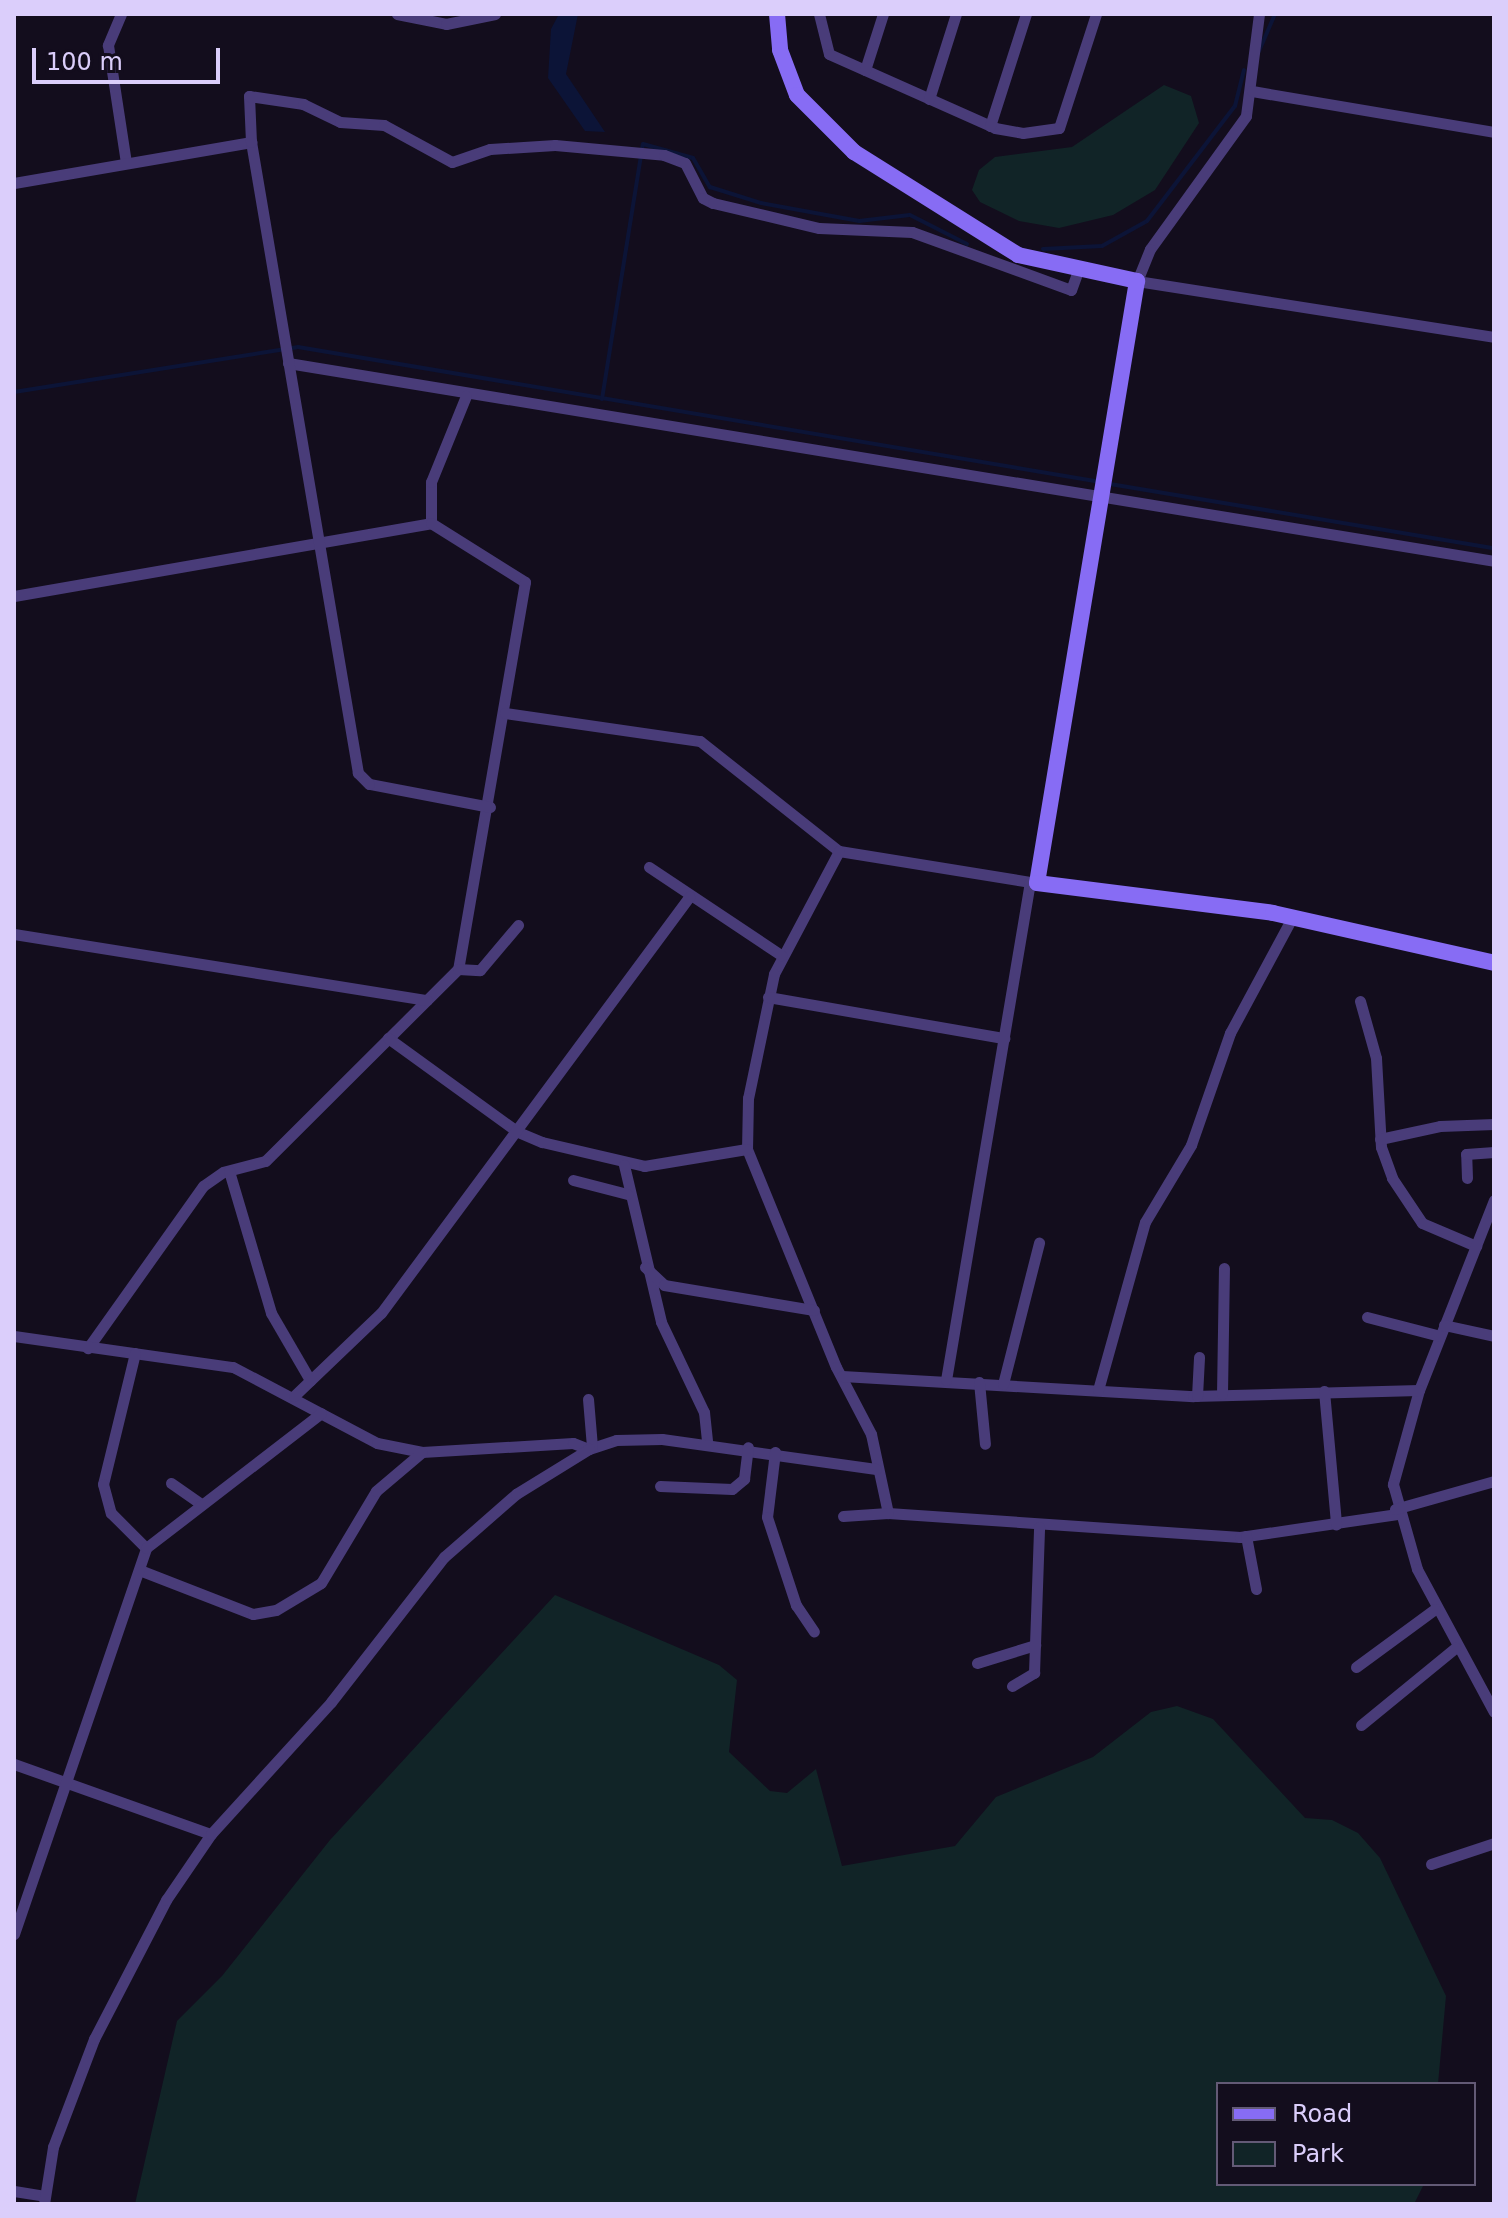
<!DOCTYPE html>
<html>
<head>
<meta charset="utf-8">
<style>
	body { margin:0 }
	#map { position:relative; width:1508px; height:2218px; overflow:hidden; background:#130d1d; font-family:"DejaVu Sans",sans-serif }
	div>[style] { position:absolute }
	.green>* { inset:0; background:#112427 }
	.water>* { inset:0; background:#0c1437 }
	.stream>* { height:4px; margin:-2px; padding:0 2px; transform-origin:2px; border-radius:2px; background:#0c1437 }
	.street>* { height:11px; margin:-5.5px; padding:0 5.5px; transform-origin:5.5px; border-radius:5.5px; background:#493c79 }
	.secondary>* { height:16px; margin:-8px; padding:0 8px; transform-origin:8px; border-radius:8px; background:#876cf4 }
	span { translate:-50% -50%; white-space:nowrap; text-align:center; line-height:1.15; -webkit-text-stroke:6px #130d1d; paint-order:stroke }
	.frame { position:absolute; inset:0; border:16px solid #dbcefb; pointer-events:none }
	.legend { position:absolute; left:1216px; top:2082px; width:260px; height:104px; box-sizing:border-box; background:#130d1d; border:2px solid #635a76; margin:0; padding:10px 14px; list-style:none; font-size:24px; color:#dbcefb }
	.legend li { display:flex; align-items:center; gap:16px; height:40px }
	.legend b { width:40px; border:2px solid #635a76 }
	.scale { position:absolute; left:32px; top:48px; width:188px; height:36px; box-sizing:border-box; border:4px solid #dbcefb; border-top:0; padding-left:10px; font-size:24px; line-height:28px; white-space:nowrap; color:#dbcefb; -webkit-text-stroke:6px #130d1d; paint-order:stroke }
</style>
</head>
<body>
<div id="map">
	<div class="green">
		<i style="clip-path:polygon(1164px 85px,1191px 96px,1199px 123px,1155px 190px,1113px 215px,1059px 228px,1019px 221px,980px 202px,972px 190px,979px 170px,995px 157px,1072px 147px)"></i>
		<i style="clip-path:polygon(555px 1595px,719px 1665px,737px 1680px,729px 1752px,770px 1791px,787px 1793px,816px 1769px,842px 1866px,955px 1846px,996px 1797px,1093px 1757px,1151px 1712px,1177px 1706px,1213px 1719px,1305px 1818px,1332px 1820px,1358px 1833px,1380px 1858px,1446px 1996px,1438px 2084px,1218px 2084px,1218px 2184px,1424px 2184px,1414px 2204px,135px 2204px,177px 2021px,222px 1976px,330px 1840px)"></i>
	</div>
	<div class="water">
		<i style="clip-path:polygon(559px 14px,578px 14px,566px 74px,605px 132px,585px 131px,548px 78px,551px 29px)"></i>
	</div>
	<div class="stream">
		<i style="left:1259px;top:51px;width:40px;rotate:-66.6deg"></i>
		<i style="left:1043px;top:249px;width:59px;rotate:-2.9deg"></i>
		<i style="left:1102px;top:246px;width:51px;rotate:-29.1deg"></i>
		<i style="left:1147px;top:221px;width:145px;rotate:-52.6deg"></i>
		<i style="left:1235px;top:106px;width:37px;rotate:-76deg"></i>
		<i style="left:14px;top:392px;width:288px;rotate:-9deg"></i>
		<i style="left:298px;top:347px;width:814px;rotate:9.54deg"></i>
		<i style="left:602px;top:399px;width:258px;rotate:-80.9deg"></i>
		<i style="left:643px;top:144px;width:52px;rotate:15.6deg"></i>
		<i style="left:693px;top:158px;width:34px;rotate:60deg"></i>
		<i style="left:710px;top:187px;width:53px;rotate:17.4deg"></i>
		<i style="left:761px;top:203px;width:100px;rotate:10.4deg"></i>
		<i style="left:859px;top:221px;width:51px;rotate:-6.7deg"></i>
		<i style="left:910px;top:215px;width:64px;rotate:27deg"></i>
		<i style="left:1110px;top:484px;width:389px;rotate:9.5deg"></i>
	</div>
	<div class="street">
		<i style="left:121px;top:14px;width:34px;rotate:113deg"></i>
		<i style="left:108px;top:45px;width:119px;rotate:81.3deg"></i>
		<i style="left:397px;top:14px;width:50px;rotate:11.5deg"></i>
		<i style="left:446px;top:24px;width:50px;rotate:-11.5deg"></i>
		<i style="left:819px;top:14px;width:41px;rotate:76deg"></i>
		<i style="left:829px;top:54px;width:182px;rotate:24deg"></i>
		<i style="left:995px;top:128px;width:28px;rotate:10deg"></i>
		<i style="left:1023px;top:133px;width:36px;rotate:-8deg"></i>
		<i style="left:1059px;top:128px;width:120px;rotate:-72deg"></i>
		<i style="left:1259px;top:14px;width:103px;rotate:97.3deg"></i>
		<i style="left:1246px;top:116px;width:164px;rotate:125.8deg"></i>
		<i style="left:1150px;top:249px;width:35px;rotate:112deg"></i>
		<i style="left:1137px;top:281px;width:361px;rotate:8.9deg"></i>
		<i style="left:865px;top:70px;width:59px;rotate:-72.2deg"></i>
		<i style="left:1252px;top:91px;width:245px;rotate:9.6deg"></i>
		<i style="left:929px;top:99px;width:89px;rotate:-72.4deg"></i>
		<i style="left:990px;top:126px;width:118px;rotate:-72.2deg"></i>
		<i style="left:14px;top:183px;width:241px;rotate:-9.8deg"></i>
		<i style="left:288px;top:363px;width:1222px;rotate:9.32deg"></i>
		<i style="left:431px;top:523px;width:41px;rotate:-90deg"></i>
		<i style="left:431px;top:482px;width:93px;rotate:-67.9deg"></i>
		<i style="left:14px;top:596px;width:423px;rotate:-9.9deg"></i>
		<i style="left:431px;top:523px;width:111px;rotate:32.1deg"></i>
		<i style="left:525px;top:582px;width:393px;rotate:99.8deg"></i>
		<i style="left:458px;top:969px;width:272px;rotate:135.1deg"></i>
		<i style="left:265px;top:1161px;width:43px;rotate:165.3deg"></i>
		<i style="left:223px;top:1172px;width:24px;rotate:145deg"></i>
		<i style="left:203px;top:1186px;width:199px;rotate:125.4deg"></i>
		<i style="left:505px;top:713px;width:197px;rotate:8.2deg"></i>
		<i style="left:700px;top:741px;width:177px;rotate:38.4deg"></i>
		<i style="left:839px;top:851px;width:201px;rotate:9.2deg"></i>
		<i style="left:490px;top:807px;width:123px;rotate:-169.2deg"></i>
		<i style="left:369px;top:784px;width:16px;rotate:-135deg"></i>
		<i style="left:358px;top:773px;width:640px;rotate:-99.62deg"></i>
		<i style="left:251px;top:142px;width:46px;rotate:-92.5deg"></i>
		<i style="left:249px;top:96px;width:55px;rotate:8.4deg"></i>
		<i style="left:303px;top:104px;width:41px;rotate:25.9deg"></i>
		<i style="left:340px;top:122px;width:44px;rotate:3.9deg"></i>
		<i style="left:384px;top:125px;width:77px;rotate:28.6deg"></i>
		<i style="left:452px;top:162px;width:40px;rotate:-18.9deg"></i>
		<i style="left:490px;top:149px;width:65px;rotate:-3.5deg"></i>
		<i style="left:555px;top:145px;width:109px;rotate:5.2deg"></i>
		<i style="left:664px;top:155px;width:22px;rotate:21deg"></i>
		<i style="left:685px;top:163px;width:39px;rotate:63deg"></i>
		<i style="left:703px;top:198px;width:11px;rotate:27deg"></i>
		<i style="left:713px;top:203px;width:109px;rotate:13.3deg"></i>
		<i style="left:819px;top:228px;width:93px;rotate:2.5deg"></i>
		<i style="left:912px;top:232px;width:169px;rotate:20deg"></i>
		<i style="left:1071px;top:290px;width:23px;rotate:-70deg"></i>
		<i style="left:839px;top:851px;width:139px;rotate:117.9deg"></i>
		<i style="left:774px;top:974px;width:127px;rotate:101.8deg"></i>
		<i style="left:748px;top:1098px;width:51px;rotate:91.1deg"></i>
		<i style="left:747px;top:1149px;width:235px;rotate:67.8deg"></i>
		<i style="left:836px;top:1367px;width:76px;rotate:62.4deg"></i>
		<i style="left:871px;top:1434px;width:81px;rotate:77.9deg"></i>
		<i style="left:888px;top:1513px;width:353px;rotate:3.9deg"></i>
		<i style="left:1240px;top:1537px;width:159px;rotate:-8.3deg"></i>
		<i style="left:649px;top:867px;width:159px;rotate:33.7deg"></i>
		<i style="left:14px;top:934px;width:418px;rotate:9.1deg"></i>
		<i style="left:458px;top:969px;width:22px;rotate:3deg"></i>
		<i style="left:480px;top:970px;width:59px;rotate:-49.8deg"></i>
		<i style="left:768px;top:997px;width:240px;rotate:9.9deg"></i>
		<i style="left:1360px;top:1001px;width:59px;rotate:74.3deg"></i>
		<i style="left:1376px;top:1058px;width:89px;rotate:86.8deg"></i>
		<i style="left:1381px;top:1147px;width:33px;rotate:70deg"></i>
		<i style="left:1392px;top:1178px;width:54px;rotate:56.3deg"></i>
		<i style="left:1422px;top:1223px;width:59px;rotate:23.1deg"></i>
		<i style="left:388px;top:1038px;width:160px;rotate:35.9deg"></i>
		<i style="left:518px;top:1132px;width:26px;rotate:23deg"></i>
		<i style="left:542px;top:1142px;width:105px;rotate:13.2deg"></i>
		<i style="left:644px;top:1166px;width:104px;rotate:-9.4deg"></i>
		<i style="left:1380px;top:1139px;width:61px;rotate:-12.2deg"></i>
		<i style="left:1440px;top:1126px;width:54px;rotate:-2.1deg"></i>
		<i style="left:624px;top:1165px;width:161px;rotate:76.7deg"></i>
		<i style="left:661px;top:1322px;width:100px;rotate:64.5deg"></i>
		<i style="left:704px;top:1412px;width:29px;rotate:84deg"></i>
		<i style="left:229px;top:1171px;width:148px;rotate:73.5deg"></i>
		<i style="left:271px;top:1313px;width:78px;rotate:59.8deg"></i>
		<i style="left:1467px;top:1178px;width:24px;rotate:-92deg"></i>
		<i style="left:1466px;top:1154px;width:28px;rotate:-4deg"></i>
		<i style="left:573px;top:1180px;width:56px;rotate:14.5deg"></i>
		<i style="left:1494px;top:1200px;width:204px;rotate:111.5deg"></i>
		<i style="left:1419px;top:1390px;width:98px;rotate:105.5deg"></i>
		<i style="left:1393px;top:1484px;width:88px;rotate:74.2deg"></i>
		<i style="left:1417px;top:1569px;width:162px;rotate:61.7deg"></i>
		<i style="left:645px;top:1267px;width:26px;rotate:43deg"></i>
		<i style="left:664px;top:1285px;width:152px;rotate:9.5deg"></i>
		<i style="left:1367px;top:1317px;width:75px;rotate:14.6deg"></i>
		<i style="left:1444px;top:1325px;width:51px;rotate:12.4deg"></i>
		<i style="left:14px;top:1336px;width:221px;rotate:8.1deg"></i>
		<i style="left:233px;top:1367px;width:163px;rotate:27.8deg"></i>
		<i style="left:377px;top:1443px;width:46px;rotate:11.3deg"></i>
		<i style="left:422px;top:1452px;width:151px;rotate:-3.4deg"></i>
		<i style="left:573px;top:1443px;width:17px;rotate:21deg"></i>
		<i style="left:589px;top:1449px;width:28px;rotate:-18deg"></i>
		<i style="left:616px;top:1440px;width:46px;rotate:-1.2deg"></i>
		<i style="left:662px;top:1439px;width:216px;rotate:8deg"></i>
		<i style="left:135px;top:1353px;width:135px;rotate:103.7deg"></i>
		<i style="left:103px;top:1484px;width:30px;rotate:75deg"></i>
		<i style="left:111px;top:1513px;width:49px;rotate:45deg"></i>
		<i style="left:842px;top:1376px;width:352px;rotate:3.3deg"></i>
		<i style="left:1193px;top:1396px;width:226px;rotate:-1.5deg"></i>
		<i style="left:946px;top:1380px;width:505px;rotate:-80.43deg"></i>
		<i style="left:979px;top:1382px;width:62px;rotate:84.5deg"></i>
		<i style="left:1003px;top:1384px;width:146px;rotate:-75.7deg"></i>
		<i style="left:1098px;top:1390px;width:174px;rotate:-74.4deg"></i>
		<i style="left:1145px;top:1222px;width:90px;rotate:-59.1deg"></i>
		<i style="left:1191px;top:1145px;width:119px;rotate:-70.8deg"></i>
		<i style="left:1230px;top:1033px;width:131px;rotate:-61.7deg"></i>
		<i style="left:1324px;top:1391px;width:134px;rotate:84.8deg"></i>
		<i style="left:1222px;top:1394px;width:126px;rotate:-89.1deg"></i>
		<i style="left:294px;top:1396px;width:120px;rotate:-43.7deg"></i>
		<i style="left:381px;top:1313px;width:518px;rotate:-53.48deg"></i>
		<i style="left:1197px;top:1396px;width:39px;rotate:-87deg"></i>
		<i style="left:588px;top:1399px;width:48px;rotate:85.2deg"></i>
		<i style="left:775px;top:1452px;width:65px;rotate:97deg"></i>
		<i style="left:767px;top:1517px;width:93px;rotate:71.8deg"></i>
		<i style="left:796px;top:1605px;width:32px;rotate:56deg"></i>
		<i style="left:171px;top:1483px;width:35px;rotate:35deg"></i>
		<i style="left:660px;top:1486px;width:72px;rotate:2.4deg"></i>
		<i style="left:732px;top:1489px;width:16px;rotate:-40deg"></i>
		<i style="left:744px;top:1479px;width:32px;rotate:-83deg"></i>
		<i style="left:1395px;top:1509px;width:103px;rotate:-15.8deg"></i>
		<i style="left:843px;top:1516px;width:45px;rotate:-3.8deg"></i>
		<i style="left:1246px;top:1536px;width:54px;rotate:79.3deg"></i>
		<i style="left:142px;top:1571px;width:119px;rotate:21.2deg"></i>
		<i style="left:253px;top:1614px;width:23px;rotate:-10deg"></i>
		<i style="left:276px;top:1610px;width:52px;rotate:-31deg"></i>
		<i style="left:321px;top:1583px;width:107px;rotate:-59.1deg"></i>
		<i style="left:376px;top:1491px;width:60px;rotate:-40.3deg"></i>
		<i style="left:977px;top:1663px;width:61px;rotate:-17.2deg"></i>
		<i style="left:1356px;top:1667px;width:98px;rotate:-36.3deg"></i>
		<i style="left:1012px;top:1686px;width:26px;rotate:-31deg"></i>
		<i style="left:1034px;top:1673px;width:146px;rotate:-88deg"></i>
		<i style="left:1361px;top:1725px;width:122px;rotate:-39.3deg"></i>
		<i style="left:14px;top:1764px;width:209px;rotate:19.6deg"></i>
		<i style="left:1431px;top:1864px;width:66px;rotate:-18.4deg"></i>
		<i style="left:14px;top:1934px;width:408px;rotate:-71.1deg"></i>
		<i style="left:146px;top:1548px;width:221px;rotate:-37.6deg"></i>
		<i style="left:14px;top:2191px;width:31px;rotate:9deg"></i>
		<i style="left:44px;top:2204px;width:58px;rotate:-81deg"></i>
		<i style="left:53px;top:2147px;width:116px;rotate:-69.2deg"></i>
		<i style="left:94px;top:2039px;width:157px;rotate:-62.6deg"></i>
		<i style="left:166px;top:1900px;width:80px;rotate:-55.7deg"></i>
		<i style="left:211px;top:1834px;width:178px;rotate:-47.7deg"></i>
		<i style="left:331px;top:1702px;width:184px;rotate:-52.1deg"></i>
		<i style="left:444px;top:1557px;width:96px;rotate:-41.2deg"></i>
		<i style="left:516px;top:1494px;width:86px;rotate:-31.7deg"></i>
	</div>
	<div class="secondary">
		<i style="left:777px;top:14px;width:36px;rotate:85deg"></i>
		<i style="left:780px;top:50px;width:48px;rotate:69.3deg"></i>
		<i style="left:797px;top:95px;width:81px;rotate:45deg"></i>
		<i style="left:854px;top:152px;width:194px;rotate:32.1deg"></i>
		<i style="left:1018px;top:255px;width:122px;rotate:12.3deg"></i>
		<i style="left:1137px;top:281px;width:610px;rotate:99.43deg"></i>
		<i style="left:1037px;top:883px;width:238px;rotate:7.2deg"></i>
		<i style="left:1273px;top:913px;width:227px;rotate:12.7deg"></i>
	</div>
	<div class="frame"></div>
	<ul class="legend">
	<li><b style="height:10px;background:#876cf4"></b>Road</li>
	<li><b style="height:22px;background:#112427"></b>Park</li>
	</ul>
	<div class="scale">100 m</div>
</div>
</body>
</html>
